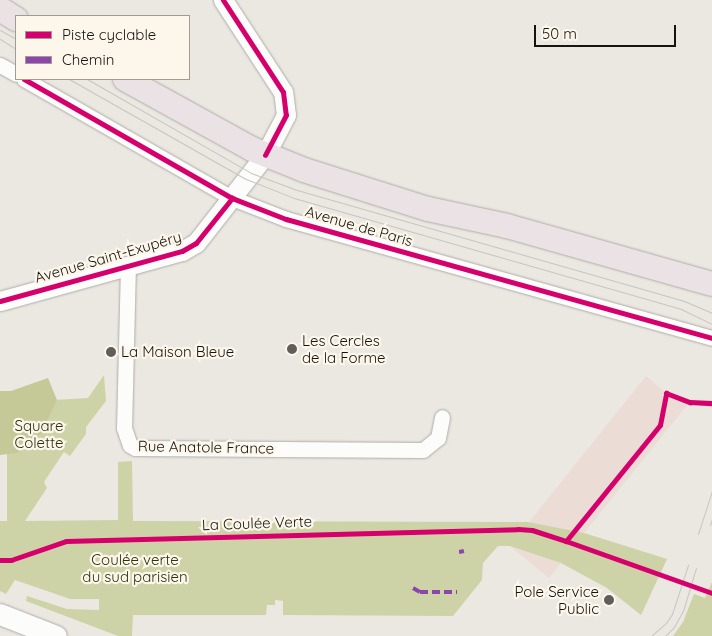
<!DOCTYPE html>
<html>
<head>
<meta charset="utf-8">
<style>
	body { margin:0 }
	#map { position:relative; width:712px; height:636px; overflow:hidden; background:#ebe8e2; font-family:Quicksand,sans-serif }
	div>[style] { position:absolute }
	.commercial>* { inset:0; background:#ebdcd5 }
	.green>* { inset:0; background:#ced3a7 }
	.forest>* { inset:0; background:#c5c998 }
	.roads { filter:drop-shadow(0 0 1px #aeaca8) drop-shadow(0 0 1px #aeaca8) }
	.minor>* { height:15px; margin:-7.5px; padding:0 7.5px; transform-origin:7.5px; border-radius:7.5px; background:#fcfcfb }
	.tertiary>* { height:19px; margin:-9.5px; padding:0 9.5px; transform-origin:9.5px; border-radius:9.5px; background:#fcfcfb }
	.secondary>* { height:21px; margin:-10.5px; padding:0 10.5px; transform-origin:10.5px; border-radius:10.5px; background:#fcfcfb }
	.primary>* { height:24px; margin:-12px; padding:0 12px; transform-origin:12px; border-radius:12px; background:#ebe2e5 }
	.tram>* { height:1px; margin:-0.5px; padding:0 0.5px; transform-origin:0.5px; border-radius:0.5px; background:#c6c5c3 }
	.quiet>* { height:4px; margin-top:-2px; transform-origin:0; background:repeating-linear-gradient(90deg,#8e44ad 0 8px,transparent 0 12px) }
	.cycleway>* { height:5px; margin:-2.5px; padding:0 2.5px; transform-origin:2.5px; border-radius:2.5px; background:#d6006c }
	.dots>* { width:14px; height:14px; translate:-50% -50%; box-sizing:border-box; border:2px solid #fcf6eb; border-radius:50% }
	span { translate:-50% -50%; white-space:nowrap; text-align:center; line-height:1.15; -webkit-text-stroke:4.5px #fcf6eb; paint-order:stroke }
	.street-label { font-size:15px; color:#161410 }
	.poi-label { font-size:15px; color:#161410 }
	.left { translate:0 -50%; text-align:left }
	.right { translate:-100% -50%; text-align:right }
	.park-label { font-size:15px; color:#2f320d }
	.legend { position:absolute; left:15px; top:15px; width:175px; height:65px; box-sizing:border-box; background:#fcf6eb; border:1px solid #a09c93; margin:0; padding:6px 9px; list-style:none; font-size:15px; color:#161410 }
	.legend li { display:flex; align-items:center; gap:10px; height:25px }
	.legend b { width:25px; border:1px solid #a09c93 }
	.scale { position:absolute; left:534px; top:25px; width:142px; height:22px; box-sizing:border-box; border:2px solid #161410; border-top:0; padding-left:6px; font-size:15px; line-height:18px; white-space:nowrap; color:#161410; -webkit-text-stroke:4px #fcf6eb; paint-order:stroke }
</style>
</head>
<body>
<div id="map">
	<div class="commercial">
		<i style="clip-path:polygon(646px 376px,666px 393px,688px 404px,584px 533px,667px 559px,641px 615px,607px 588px,561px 563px,549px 578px,510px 546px)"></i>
	</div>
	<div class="green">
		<i style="clip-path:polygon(104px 375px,106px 401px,86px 427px,86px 434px,70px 456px,64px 452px,44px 482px,47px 488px,25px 521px,118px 520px,118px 462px,132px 461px,133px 521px,528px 522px,584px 533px,667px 559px,641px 615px,607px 588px,561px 563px,510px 546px,498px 546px,483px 563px,482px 580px,453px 616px,283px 615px,283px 601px,275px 600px,275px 605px,267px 605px,266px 615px,133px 615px,132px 636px,118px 636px,26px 601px,27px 596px,67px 609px,99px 610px,99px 599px,70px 599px,15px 580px,6px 594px,0 591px,0 521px,7px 521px,7px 432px,0 399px,1px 403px,88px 398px)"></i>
		<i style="clip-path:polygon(712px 582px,712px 636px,673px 636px,683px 622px,694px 594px,705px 598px)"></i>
	</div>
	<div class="forest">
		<i style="clip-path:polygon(48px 378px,57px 400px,41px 434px,17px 453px,0 455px,0 391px,11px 391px)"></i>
	</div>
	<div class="roads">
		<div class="minor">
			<i style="left:0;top:65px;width:18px;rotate:29deg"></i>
			<i style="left:24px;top:79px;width:240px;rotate:29.8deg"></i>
			<i style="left:232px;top:198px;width:58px;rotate:21.3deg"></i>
			<i style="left:286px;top:219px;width:442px;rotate:15.6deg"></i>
			<i style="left:128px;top:265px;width:163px;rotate:91.4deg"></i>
			<i style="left:124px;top:428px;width:18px;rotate:71deg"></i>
			<i style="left:130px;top:445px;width:6px;rotate:31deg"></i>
			<i style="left:135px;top:448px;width:288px;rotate:0.4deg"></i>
			<i style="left:423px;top:450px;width:19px;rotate:-39deg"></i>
			<i style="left:438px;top:438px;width:21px;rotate:-79deg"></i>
		</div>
		<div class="tertiary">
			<i style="left:0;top:301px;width:189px;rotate:-15.4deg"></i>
			<i style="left:182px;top:251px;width:16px;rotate:-30deg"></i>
			<i style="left:196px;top:243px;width:112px;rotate:-51.9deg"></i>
			<i style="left:265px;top:155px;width:45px;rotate:-62.3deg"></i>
			<i style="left:286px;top:115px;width:23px;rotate:-97deg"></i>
			<i style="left:283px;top:92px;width:110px;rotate:-123.1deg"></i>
		</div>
		<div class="secondary">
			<i style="left:0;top:614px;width:60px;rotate:21.4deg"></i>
		</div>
		<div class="primary">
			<i style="left:0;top:9px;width:19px;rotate:32deg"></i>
			<i style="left:125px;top:79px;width:145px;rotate:28.9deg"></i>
			<i style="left:252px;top:149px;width:56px;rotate:22deg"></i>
			<i style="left:304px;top:170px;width:130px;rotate:17.5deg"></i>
			<i style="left:428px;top:209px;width:81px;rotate:12.1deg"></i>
			<i style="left:507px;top:226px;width:213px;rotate:15.8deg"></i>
		</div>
	</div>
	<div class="tram">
		<i style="left:0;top:30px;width:18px;rotate:29deg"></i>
		<i style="left:0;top:39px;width:19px;rotate:32deg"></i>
		<i style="left:69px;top:79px;width:203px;rotate:29.5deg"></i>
		<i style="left:246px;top:179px;width:52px;rotate:21.6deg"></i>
		<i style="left:294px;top:198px;width:403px;rotate:16deg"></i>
		<i style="left:681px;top:309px;width:34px;rotate:26deg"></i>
		<i style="left:87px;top:79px;width:189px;rotate:29.8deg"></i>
		<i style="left:251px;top:173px;width:49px;rotate:20.3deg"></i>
		<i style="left:297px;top:190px;width:403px;rotate:16deg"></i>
		<i style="left:684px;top:301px;width:30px;rotate:23deg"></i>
		<i style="left:710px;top:525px;width:6px;rotate:-72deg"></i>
		<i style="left:698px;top:534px;width:45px;rotate:-72deg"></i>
		<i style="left:651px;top:636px;width:20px;rotate:-41deg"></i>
		<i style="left:666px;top:623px;width:11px;rotate:-56deg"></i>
		<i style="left:672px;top:614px;width:52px;rotate:-71.9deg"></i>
		<i style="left:665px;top:636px;width:13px;rotate:-45deg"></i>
		<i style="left:674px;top:627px;width:18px;rotate:-61deg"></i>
		<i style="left:683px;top:611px;width:45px;rotate:-73.2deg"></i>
	</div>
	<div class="quiet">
		<i style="left:459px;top:552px;width:5px;rotate:-11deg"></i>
		<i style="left:413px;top:588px;width:8px;rotate:30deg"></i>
		<i style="left:420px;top:592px;width:37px"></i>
	</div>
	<div class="cycleway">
		<i style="left:223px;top:0;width:110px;rotate:56.9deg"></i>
		<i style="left:283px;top:92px;width:23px;rotate:83deg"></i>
		<i style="left:286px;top:115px;width:45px;rotate:117.7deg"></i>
		<i style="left:24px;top:79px;width:240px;rotate:29.8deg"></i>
		<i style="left:232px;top:198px;width:58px;rotate:21.3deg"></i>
		<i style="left:286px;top:219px;width:442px;rotate:15.6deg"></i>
		<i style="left:0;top:301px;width:189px;rotate:-15.4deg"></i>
		<i style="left:182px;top:251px;width:16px;rotate:-30deg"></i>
		<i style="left:196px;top:243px;width:58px;rotate:-51.3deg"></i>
		<i style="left:566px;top:541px;width:149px;rotate:-51deg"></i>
		<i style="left:660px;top:425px;width:33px;rotate:-79deg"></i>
		<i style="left:666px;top:393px;width:26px;rotate:21deg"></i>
		<i style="left:690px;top:402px;width:22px;rotate:3deg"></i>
		<i style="left:0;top:560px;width:11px"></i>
		<i style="left:11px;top:560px;width:58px;rotate:-19.1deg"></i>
		<i style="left:66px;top:541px;width:452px;rotate:-1.5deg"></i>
		<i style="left:518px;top:529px;width:14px;rotate:4deg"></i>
		<i style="left:532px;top:530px;width:36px;rotate:18deg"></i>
		<i style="left:566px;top:541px;width:155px;rotate:19.6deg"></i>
	</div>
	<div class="dots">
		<i style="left:292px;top:349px;background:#615e5a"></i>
		<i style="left:111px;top:352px;background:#615e5a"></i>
		<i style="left:609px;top:600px;background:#615e5a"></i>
	</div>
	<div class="street-label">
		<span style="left:359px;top:226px;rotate:16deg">Avenue de Paris</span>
		<span style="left:108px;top:257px;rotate:-16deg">Avenue Saint-Exupéry</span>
		<span style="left:206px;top:447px;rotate:1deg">Rue Anatole France</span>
		<span style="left:257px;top:523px;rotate:-2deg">La Coulée Verte</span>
	</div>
	<div class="poi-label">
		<span class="left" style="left:302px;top:349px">Les Cercles<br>de la Forme</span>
		<span class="left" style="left:121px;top:352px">La Maison Bleue</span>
		<span class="right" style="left:599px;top:600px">Pole Service<br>Public</span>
	</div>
	<div class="park-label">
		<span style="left:39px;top:434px">Square<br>Colette</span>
		<span style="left:135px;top:568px">Coulée verte<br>du sud parisien</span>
	</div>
	<ul class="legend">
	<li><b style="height:6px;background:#d6006c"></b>Piste cyclable</li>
	<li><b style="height:6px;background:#8e44ad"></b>Chemin</li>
	</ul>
	<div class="scale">50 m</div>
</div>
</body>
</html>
